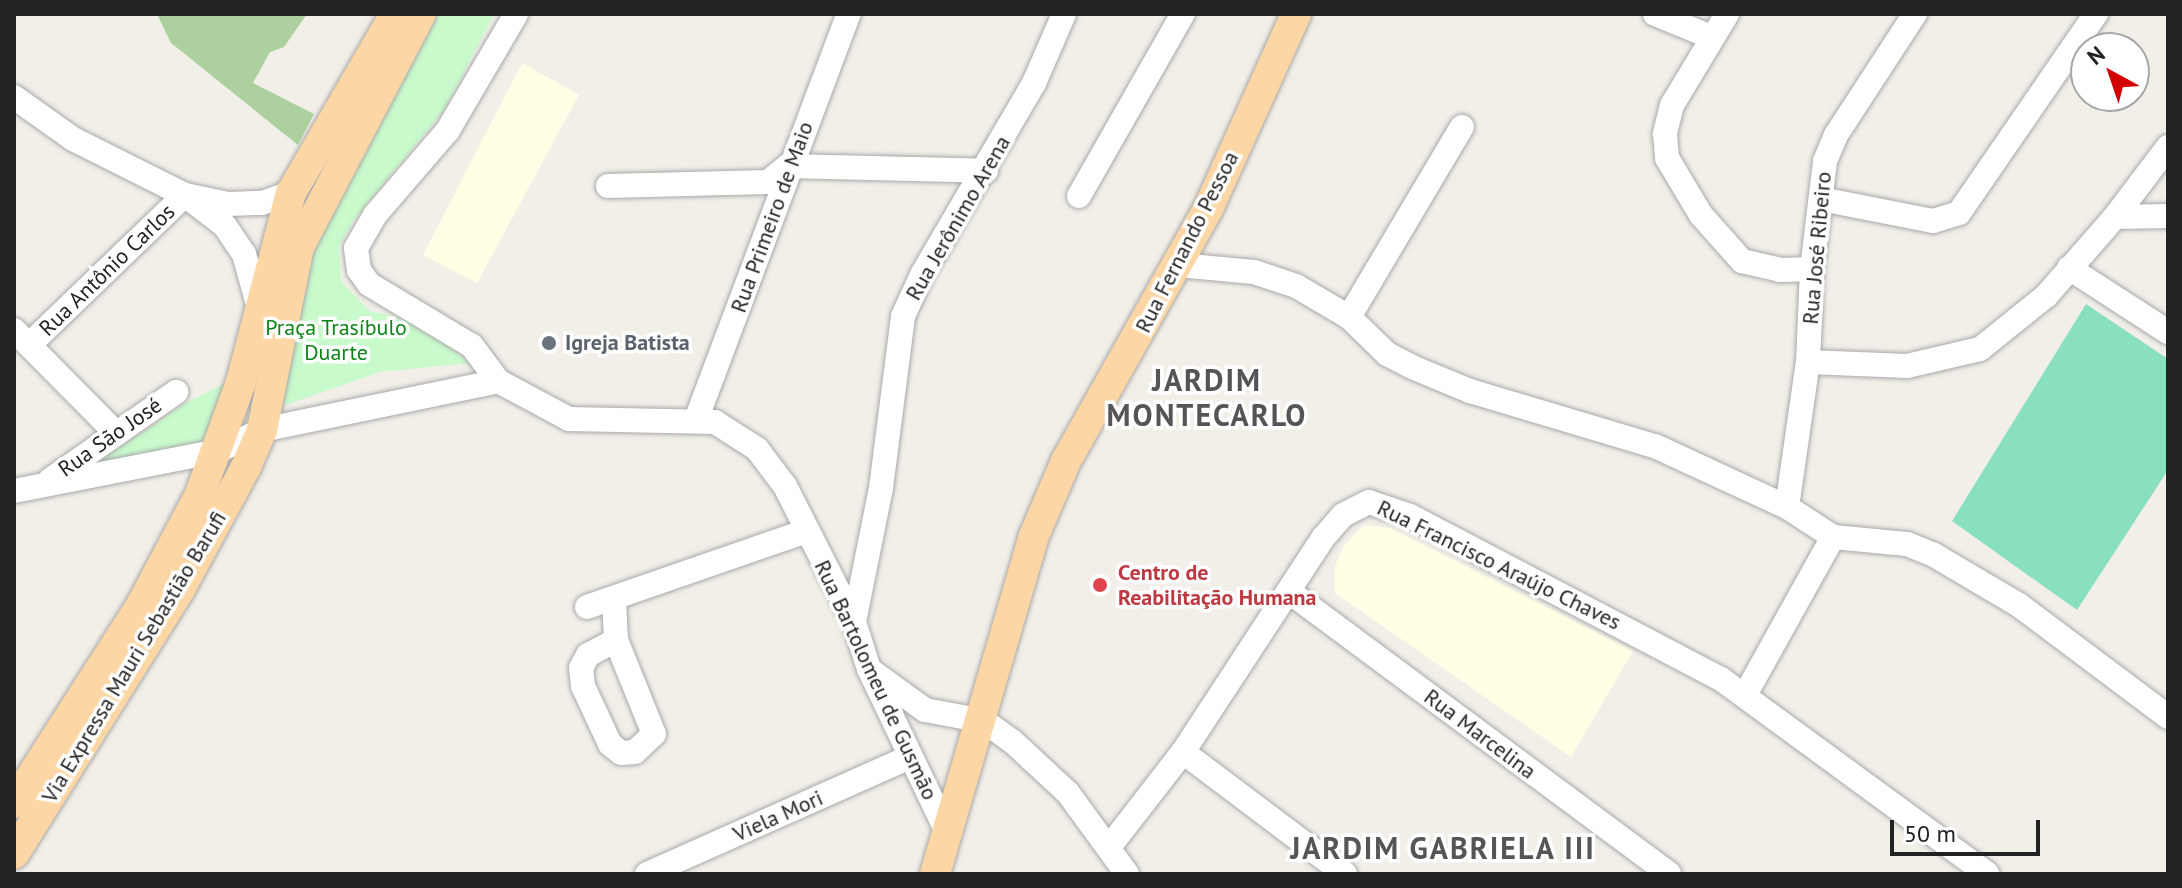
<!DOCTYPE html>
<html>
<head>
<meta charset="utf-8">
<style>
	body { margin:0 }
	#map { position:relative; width:2182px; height:888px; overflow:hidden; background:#f2efe9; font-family:"PT Sans",sans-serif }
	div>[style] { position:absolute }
	.education>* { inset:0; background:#ffffe5 }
	.forest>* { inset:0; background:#add19e }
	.park>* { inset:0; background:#c8facc }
	.pitch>* { inset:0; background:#88e0be }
	.roads { filter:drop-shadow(0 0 2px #a9a9a9) drop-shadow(0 0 2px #a9a9a9) }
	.minor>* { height:24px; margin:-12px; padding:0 12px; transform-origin:12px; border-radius:12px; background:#fff }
	.major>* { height:30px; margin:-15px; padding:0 15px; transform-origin:15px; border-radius:15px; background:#fcd6a4 }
	.dots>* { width:22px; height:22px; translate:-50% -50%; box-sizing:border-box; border:4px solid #fff; border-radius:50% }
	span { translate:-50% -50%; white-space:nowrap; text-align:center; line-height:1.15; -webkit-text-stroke:7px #fff; paint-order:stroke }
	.street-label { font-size:22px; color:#222 }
	.park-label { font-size:22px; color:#0c8416 }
	.worship-label { font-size:22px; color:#5b616d; font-weight:700 }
	.left { translate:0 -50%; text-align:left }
	.health-label { font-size:22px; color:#be3a42; font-weight:700 }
	.district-label { font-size:30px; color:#555; font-weight:700; letter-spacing:2px }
	.frame { position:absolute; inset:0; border:16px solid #222; pointer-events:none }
	.north { position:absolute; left:2070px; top:32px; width:80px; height:80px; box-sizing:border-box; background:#fff; border:2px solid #a7a7a7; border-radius:50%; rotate:320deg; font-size:22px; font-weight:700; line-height:32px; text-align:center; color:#222 }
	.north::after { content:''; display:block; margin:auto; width:28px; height:36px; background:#d40000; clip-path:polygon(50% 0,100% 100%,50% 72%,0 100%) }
	.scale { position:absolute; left:1890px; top:820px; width:150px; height:36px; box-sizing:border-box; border:4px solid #222; border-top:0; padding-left:10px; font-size:24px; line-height:28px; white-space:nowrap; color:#222; -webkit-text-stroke:6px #fff; paint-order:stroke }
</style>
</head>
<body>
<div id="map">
	<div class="education">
		<i style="clip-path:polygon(522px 63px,579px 95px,477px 283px,423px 255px)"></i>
		<i style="clip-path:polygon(1364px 525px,1390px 528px,1633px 651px,1571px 757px,1335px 593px,1335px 566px,1344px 545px)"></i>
	</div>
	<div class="forest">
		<i style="clip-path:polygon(157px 14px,307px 14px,284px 47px,270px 52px,253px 83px,314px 114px,298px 145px,171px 43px)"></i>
	</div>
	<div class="park">
		<i style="clip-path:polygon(439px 14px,494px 14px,445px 109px,353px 221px,339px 247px,341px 281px,369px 311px,417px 321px,470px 363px,380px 372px,274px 409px,308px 255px)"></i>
		<i style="clip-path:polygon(229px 381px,213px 441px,89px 467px,186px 403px)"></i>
	</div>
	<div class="pitch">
		<i style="clip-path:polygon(2086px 304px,2168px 359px,2168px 470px,2077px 610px,1952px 521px)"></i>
	</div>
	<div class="roads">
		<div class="minor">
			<i style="left:1655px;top:14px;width:61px;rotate:22.3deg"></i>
			<i style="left:1727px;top:14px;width:106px;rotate:121.1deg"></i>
			<i style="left:1672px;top:105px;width:30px;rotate:104deg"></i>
			<i style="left:1665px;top:134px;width:24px;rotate:85deg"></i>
			<i style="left:1667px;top:158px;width:66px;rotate:59.2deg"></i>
			<i style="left:1701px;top:215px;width:62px;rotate:48.3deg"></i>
			<i style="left:1742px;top:261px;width:39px;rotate:13deg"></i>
			<i style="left:1780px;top:270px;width:32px;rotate:-2deg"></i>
			<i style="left:14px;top:97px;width:72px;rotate:35.4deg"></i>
			<i style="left:73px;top:139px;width:125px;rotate:26.6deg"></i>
			<i style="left:185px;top:195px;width:44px;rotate:11.8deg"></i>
			<i style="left:228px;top:204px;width:34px;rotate:-2deg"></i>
			<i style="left:262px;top:203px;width:31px;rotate:-19deg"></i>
			<i style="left:608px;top:186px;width:160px;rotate:-1.4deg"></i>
			<i style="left:768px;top:182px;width:26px;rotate:-39deg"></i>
			<i style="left:788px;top:166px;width:198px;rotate:1.4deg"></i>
			<i style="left:1079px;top:196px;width:210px;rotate:-60.3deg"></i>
			<i style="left:190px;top:199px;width:44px;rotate:37.6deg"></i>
			<i style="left:225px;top:226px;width:34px;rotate:56deg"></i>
			<i style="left:244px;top:254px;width:56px;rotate:74.5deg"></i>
			<i style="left:1821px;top:199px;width:114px;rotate:11.1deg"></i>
			<i style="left:1933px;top:221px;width:27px;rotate:-17deg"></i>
			<i style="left:1959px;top:213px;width:242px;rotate:-55.5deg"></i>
			<i style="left:2115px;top:217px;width:53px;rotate:-1.1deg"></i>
			<i style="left:1179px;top:265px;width:75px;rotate:5.3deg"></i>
			<i style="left:1254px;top:272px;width:44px;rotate:18.4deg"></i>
			<i style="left:1296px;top:286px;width:61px;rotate:30.3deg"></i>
			<i style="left:1349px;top:317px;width:53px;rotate:44.2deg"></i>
			<i style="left:1387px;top:354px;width:28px;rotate:27deg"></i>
			<i style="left:1412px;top:367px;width:63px;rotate:22.5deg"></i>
			<i style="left:1470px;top:391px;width:193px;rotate:16.6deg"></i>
			<i style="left:1655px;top:446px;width:145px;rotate:24.8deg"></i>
			<i style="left:1787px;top:507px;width:55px;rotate:33.1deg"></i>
			<i style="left:1833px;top:537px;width:74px;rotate:5.4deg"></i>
			<i style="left:1907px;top:544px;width:29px;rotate:22deg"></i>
			<i style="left:1934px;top:555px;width:99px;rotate:30.5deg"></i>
			<i style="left:2019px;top:605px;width:186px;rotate:36.9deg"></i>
			<i style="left:2069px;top:268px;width:118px;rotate:32.9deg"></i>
			<i style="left:1349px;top:317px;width:221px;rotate:-59.3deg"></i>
			<i style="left:14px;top:330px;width:144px;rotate:45.3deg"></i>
			<i style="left:29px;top:345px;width:216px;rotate:-43.9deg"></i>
			<i style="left:1808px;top:362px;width:99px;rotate:2.3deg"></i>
			<i style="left:1907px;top:366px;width:75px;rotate:-13.1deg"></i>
			<i style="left:1980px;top:349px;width:85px;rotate:-38.8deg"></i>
			<i style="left:2046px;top:296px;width:105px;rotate:-48.9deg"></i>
			<i style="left:2115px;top:217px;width:88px;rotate:-52.9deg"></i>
			<i style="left:498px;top:381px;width:44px;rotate:-126.6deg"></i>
			<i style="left:472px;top:346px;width:120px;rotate:-149deg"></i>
			<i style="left:369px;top:284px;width:17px;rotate:-126deg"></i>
			<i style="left:359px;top:270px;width:22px;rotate:-98deg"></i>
			<i style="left:356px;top:248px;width:38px;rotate:-60deg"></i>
			<i style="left:375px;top:215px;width:112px;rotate:-49.3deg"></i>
			<i style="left:448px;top:130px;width:134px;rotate:-59.6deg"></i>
			<i style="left:696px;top:420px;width:434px;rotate:-69.4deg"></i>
			<i style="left:50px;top:480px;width:154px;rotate:-34.9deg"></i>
			<i style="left:14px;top:491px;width:208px;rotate:-11.1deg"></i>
			<i style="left:218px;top:451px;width:49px;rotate:-25.5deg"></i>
			<i style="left:262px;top:430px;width:241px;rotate:-11.7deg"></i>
			<i style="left:498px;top:381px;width:81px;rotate:28.2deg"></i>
			<i style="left:569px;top:419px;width:146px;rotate:1.2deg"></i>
			<i style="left:715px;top:422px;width:50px;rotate:32.7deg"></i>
			<i style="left:757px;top:449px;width:46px;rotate:52.9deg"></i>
			<i style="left:785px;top:486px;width:153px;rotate:63.1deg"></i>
			<i style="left:854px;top:622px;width:49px;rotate:72.3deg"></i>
			<i style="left:869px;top:669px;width:178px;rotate:64.4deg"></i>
			<i style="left:1787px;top:507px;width:147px;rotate:-81.8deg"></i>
			<i style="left:1808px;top:362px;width:93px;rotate:-87.5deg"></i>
			<i style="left:1812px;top:269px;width:109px;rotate:-83.1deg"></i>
			<i style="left:1825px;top:161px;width:28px;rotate:-67deg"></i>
			<i style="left:1836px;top:135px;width:145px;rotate:-56.9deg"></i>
			<i style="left:1291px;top:593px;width:471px;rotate:36.6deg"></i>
			<i style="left:614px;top:599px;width:41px;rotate:87.2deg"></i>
			<i style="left:616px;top:640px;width:101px;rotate:68deg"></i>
			<i style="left:654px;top:734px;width:26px;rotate:137deg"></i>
			<i style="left:635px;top:752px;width:14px;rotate:176deg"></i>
			<i style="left:621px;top:753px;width:14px;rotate:-141deg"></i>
			<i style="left:610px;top:744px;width:64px;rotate:-115deg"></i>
			<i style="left:583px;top:686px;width:18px;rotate:-96deg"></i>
			<i style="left:581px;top:668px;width:15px;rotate:-62deg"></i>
			<i style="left:588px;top:655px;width:32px;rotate:-28deg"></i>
			<i style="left:587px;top:607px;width:232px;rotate:-19.1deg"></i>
			<i style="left:854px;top:622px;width:137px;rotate:-78.6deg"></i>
			<i style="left:881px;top:488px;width:173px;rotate:-82.7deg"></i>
			<i style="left:903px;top:316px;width:47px;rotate:-65.1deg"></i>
			<i style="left:923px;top:273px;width:220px;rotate:-59.7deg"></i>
			<i style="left:1034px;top:83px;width:75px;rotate:-66.5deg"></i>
			<i style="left:874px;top:673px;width:63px;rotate:36deg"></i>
			<i style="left:925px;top:710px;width:60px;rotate:10.6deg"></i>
			<i style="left:984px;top:721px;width:34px;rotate:36deg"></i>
			<i style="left:1012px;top:741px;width:76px;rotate:42.9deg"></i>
			<i style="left:1068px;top:793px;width:100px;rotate:53.9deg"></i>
			<i style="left:1745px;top:695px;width:181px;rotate:-60.9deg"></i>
			<i style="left:1183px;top:752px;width:203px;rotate:37deg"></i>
			<i style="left:1110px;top:846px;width:119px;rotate:-52.2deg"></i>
			<i style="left:1183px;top:752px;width:256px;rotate:-56.8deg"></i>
			<i style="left:1323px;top:538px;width:30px;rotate:-49deg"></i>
			<i style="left:1343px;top:515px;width:29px;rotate:-27deg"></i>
			<i style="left:1369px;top:502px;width:43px;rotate:18.9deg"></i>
			<i style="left:1410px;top:516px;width:351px;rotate:27.7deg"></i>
			<i style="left:1721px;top:679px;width:330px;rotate:36.2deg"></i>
			<i style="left:647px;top:874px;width:288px;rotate:-24deg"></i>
		</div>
		<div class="major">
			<i style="left:14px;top:803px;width:233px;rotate:-57.3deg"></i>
			<i style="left:140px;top:607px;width:128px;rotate:-62deg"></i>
			<i style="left:200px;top:494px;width:119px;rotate:-69.9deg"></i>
			<i style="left:241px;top:382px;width:196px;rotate:-75.2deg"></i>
			<i style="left:291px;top:193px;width:207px;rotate:-59.8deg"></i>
			<i style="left:14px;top:854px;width:310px;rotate:-57.9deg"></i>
			<i style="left:179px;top:591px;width:141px;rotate:-61.6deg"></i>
			<i style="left:246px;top:467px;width:40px;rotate:-66.6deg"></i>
			<i style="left:262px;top:430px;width:187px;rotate:-78.6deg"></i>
			<i style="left:299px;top:247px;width:263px;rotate:-62.4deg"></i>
			<i style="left:935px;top:874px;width:350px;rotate:-73.7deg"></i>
			<i style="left:1033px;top:538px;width:84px;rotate:-66.8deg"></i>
			<i style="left:1066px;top:461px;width:291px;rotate:-60.6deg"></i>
			<i style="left:1209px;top:207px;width:212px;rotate:-65.7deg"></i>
		</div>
	</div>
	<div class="dots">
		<i style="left:549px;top:343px;background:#6b7280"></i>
		<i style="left:1100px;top:585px;background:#e0444e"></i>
	</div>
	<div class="street-label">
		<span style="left:772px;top:217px;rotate:-70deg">Rua Primeiro de Maio</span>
		<span style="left:958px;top:218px;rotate:-60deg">Rua Jerônimo Arena</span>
		<span style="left:1187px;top:242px;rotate:-63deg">Rua Fernando Pessoa</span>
		<span style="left:1817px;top:248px;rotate:-85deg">Rua José Ribeiro</span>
		<span style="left:107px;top:270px;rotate:-44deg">Rua Antônio Carlos</span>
		<span style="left:110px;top:437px;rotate:-35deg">Rua São José</span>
		<span style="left:1499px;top:565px;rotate:26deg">Rua Francisco Araújo Chaves</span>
		<span style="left:134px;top:657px;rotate:-59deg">Via Expressa Mauri Sebastião Barufi</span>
		<span style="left:876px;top:680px;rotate:65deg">Rua Bartolomeu de Gusmão</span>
		<span style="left:1480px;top:734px;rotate:37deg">Rua Marcelina</span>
		<span style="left:778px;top:816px;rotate:-24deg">Viela Mori</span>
	</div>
	<div class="park-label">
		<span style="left:336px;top:340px">Praça Trasíbulo<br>Duarte</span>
	</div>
	<div class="worship-label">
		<span class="left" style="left:565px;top:343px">Igreja Batista</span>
	</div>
	<div class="health-label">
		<span class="left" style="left:1118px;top:585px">Centro de<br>Reabilitação Humana</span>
	</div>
	<div class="district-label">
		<span style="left:1207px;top:397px">JARDIM<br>MONTECARLO</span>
		<span style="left:1443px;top:848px">JARDIM GABRIELA III</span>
	</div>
	<div class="frame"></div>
	<div class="north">N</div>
	<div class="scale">50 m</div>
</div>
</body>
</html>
